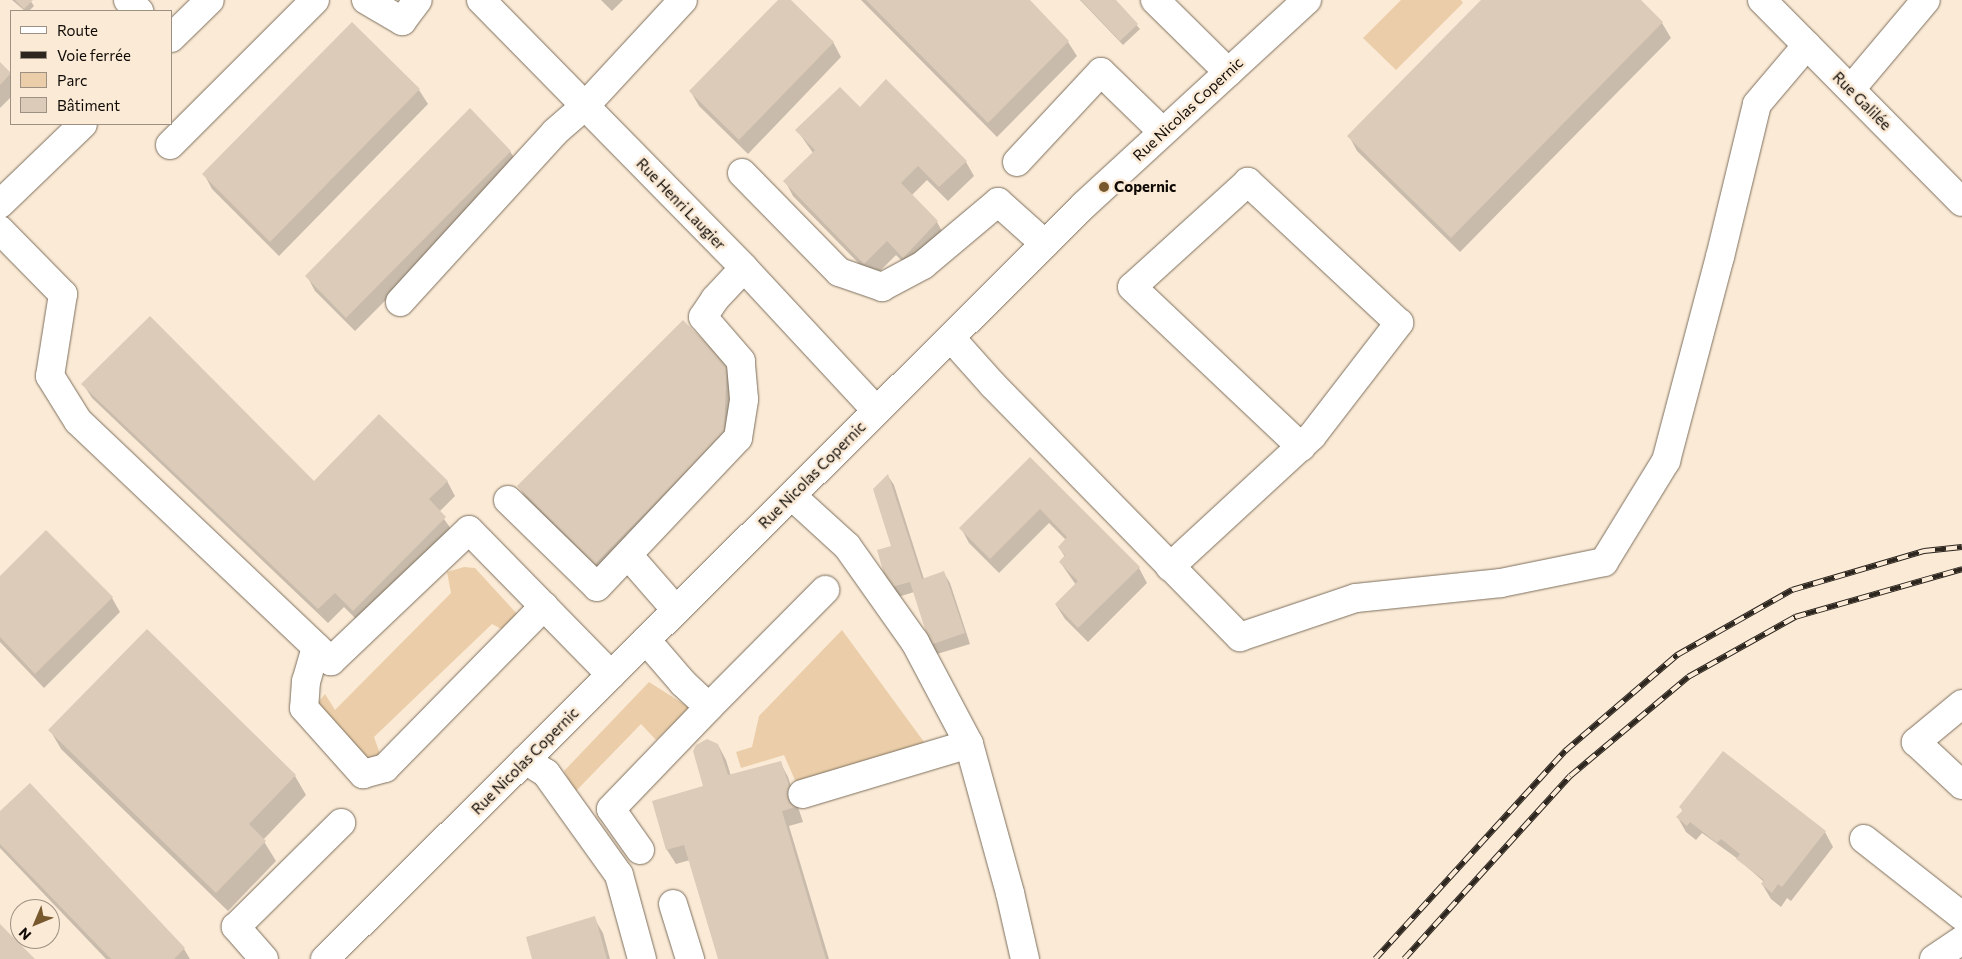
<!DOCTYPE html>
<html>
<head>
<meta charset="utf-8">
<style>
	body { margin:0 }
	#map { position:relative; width:1962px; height:959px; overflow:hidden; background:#faead6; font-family:Commissioner,sans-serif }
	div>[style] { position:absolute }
	.green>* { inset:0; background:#ebcea9 }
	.shadow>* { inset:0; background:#0003 }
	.building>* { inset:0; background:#dbcbb8 }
	.roads { filter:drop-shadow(0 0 1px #7d6f5d) drop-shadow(0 0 1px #7d6f5d) }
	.minor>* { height:28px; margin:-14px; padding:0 14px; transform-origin:14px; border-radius:14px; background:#fff }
	.rail>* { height:5.5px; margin-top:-2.75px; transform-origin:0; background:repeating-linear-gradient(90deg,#faead6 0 11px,#2d261f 0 22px); box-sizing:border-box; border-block:1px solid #2d261f }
	.dots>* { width:14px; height:14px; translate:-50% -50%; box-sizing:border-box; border:2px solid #faead6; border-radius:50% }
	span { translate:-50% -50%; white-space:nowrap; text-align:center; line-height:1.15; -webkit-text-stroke:5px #faead6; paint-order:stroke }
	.street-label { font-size:15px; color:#0f0a05 }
	.poi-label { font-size:15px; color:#0f0a05; font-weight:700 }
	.left { translate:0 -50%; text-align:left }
	.legend { position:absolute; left:10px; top:10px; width:162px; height:115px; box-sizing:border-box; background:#faead6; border:1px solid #9c9082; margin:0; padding:6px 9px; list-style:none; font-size:15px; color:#0f0a05 }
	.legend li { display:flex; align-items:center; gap:10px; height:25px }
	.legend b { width:25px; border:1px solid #9c9082 }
	.north { position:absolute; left:10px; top:899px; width:50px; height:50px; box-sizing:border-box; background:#faead6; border:1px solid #9c9082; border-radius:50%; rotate:225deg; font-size:14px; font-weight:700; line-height:20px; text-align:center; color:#0f0a05 }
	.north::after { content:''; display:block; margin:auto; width:18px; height:22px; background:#78592e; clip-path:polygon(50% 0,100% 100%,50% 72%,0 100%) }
</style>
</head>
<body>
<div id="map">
	<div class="green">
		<i style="clip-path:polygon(1401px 0,1461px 0,1463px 3px,1396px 70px,1363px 38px)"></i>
		<i style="clip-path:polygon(464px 567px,475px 568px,518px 615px,509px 633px,492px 624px,374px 737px,383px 762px,370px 764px,316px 705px,325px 694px,335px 710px,451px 593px,447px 572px)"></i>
		<i style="clip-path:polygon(842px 630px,927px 746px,798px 787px,784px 755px,741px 768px,736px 752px,752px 747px,759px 716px)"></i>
		<i style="clip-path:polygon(649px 682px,690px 708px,656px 740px,641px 724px,575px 792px,564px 771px)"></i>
	</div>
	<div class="shadow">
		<i style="clip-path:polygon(12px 0,30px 0,34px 6px,29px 11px,25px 11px)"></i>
		<i style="clip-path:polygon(601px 0,623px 0,612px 11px)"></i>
		<i style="clip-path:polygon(780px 0,789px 0,833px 42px,841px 57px,748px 154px,699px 106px,691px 92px)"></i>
		<i style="clip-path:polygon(861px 0,1028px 0,1068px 42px,1077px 56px,997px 137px)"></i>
		<i style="clip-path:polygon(1080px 0,1114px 0,1140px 29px,1123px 45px)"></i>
		<i style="clip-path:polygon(1483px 0,1639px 0,1662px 23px,1671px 38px,1460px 252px,1357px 151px,1349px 136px)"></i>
		<i style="clip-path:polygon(0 64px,11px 75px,11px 97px,0 108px)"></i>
		<i style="clip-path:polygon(419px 90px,428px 104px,279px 256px,212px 189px,204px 174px)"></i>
		<i style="clip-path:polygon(860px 109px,966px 162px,974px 176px,948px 201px,927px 180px,911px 196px,937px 222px,945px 237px,912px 271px,896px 255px,873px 278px,793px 196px,785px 181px,813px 153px,797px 130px)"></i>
		<i style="clip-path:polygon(510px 151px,519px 166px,355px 331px,315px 291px,307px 276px)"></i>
		<i style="clip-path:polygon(726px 365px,735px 380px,732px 448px,604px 578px,527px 501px,519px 486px)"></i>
		<i style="clip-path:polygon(83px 384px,314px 482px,447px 481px,455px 496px,439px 512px,454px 533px,362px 625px,344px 607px,328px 623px,92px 398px)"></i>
		<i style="clip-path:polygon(1030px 459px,1139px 568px,1147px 583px,1088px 642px,1065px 619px,1056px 605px,1076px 585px,1060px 562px,1065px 557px,1059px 547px,1066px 540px,1049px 523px,999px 573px,969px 543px,961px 528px)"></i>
		<i style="clip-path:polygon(888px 476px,894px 485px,924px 579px,944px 573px,950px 583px,970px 644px,937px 654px,931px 644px,914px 592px,895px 598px,890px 588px,892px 547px)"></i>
		<i style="clip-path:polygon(0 578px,112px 598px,120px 612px,44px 688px,0 642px)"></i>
		<i style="clip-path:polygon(147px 630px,295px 776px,306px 795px,263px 840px,276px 861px,228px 911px,61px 749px,50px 730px)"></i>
		<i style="clip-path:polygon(718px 745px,726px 760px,731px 776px,780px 762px,788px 777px,803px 822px,789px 826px,829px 959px,720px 959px,690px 860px,676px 864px,667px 850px,704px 787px)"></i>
		<i style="clip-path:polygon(29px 785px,184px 949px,190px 959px,106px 959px,0 848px,0 813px)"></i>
		<i style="clip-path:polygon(1681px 808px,1825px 832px,1833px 847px,1791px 901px,1787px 898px,1781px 907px,1771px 899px,1762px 884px,1764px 882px,1738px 859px,1702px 833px,1696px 840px,1686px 832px,1678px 818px,1683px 812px)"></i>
		<i style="clip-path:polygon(594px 918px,603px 933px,610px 959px,533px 959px)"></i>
	</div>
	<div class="building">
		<i style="clip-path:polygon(15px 0,33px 0,24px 9px)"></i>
		<i style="clip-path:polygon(778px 0,791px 0,834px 42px,739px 140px,689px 91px)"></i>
		<i style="clip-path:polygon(866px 0,1030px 0,1069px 41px,988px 123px)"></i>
		<i style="clip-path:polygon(1081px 0,1116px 0,1138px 24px,1120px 41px)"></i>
		<i style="clip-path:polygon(1481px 0,1641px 0,1663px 22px,1451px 238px,1347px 136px)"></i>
		<i style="clip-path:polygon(352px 22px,420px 89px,270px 242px,202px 174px)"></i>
		<i style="clip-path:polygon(0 62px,11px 73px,0 85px)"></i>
		<i style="clip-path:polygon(886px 79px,967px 161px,939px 187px,918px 166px,901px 183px,938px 221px,903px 258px,887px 241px,864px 264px,783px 181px,815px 150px,795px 130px,840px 87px,860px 107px)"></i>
		<i style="clip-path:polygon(470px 108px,511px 151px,346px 318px,305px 276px)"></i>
		<i style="clip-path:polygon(150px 316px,314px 481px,379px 414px,448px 481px,429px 499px,446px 517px,353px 611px,335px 593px,318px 609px,81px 384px)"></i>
		<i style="clip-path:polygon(683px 320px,727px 364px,724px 433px,595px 564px,517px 486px)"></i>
		<i style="clip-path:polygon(1030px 457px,1140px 567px,1078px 628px,1055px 604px,1078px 581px,1059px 562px,1065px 555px,1058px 547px,1067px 537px,1040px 509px,990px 559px,959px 528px)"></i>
		<i style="clip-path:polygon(888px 474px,922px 579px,944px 571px,965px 633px,930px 645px,910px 582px,888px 588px,877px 550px,891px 546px,873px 489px)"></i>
		<i style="clip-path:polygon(46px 530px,113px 597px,35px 674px,0 637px,0 576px)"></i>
		<i style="clip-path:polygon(147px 629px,296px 775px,249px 824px,266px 841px,216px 893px,48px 730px)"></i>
		<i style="clip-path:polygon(707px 739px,718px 744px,728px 775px,781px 761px,796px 807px,782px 811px,826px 959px,718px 959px,684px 845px,666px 850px,652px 801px,703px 786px,693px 751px,696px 745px)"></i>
		<i style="clip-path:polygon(1723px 751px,1826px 831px,1782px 887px,1778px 884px,1772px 893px,1761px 884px,1764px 880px,1736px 859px,1740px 854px,1721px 839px,1717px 843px,1690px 822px,1687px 826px,1676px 817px,1683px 810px,1679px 807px)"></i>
		<i style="clip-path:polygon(30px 783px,185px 948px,174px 959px,111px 959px,0 844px,0 811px)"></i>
		<i style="clip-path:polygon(595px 916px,607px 959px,532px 959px,526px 937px)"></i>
		<i style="clip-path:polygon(0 924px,35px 959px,0 959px)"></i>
	</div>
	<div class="roads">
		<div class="minor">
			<i style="left:128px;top:0;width:16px;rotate:45deg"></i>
			<i style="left:366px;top:0;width:42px;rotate:30.3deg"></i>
			<i style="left:402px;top:21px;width:26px;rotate:-53deg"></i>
			<i style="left:481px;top:0;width:375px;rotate:45.5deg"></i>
			<i style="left:744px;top:268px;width:195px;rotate:47.1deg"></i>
			<i style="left:1155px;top:0;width:103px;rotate:44.6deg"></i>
			<i style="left:1762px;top:0;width:284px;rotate:45.3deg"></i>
			<i style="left:171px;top:38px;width:54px;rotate:-44.3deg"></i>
			<i style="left:1851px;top:89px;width:116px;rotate:-49.9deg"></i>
			<i style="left:170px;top:145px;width:205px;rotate:-45deg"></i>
			<i style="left:1017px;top:162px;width:123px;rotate:-47deg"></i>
			<i style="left:1101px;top:72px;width:86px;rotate:44.1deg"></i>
			<i style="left:742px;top:173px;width:139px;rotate:45.6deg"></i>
			<i style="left:839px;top:272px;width:46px;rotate:19.2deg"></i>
			<i style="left:882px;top:287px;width:47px;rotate:-28.2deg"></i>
			<i style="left:923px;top:265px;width:98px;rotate:-40deg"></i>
			<i style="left:998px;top:202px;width:63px;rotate:41.8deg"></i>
			<i style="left:0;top:204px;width:115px;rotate:-43.9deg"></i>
			<i style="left:0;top:230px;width:90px;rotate:45.5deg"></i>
			<i style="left:63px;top:294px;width:83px;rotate:99deg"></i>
			<i style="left:50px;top:376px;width:53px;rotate:58.1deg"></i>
			<i style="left:78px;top:421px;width:349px;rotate:43.5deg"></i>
			<i style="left:331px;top:661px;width:190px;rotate:-43.5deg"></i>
			<i style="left:469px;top:530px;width:203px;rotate:45.6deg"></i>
			<i style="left:400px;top:302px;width:230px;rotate:-47.6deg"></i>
			<i style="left:555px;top:132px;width:40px;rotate:-41deg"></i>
			<i style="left:585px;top:106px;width:144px;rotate:-47.2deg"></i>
			<i style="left:951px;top:338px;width:63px;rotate:48.2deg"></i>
			<i style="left:993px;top:385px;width:353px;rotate:45.6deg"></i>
			<i style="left:1240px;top:637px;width:122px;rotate:-18.6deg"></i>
			<i style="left:1356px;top:598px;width:146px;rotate:-5.9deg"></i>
			<i style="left:1501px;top:583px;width:105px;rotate:-11.5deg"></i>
			<i style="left:1604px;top:562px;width:119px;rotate:-58.5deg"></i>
			<i style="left:1666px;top:461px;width:211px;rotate:-75.2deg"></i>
			<i style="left:1720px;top:257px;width:157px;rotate:-76.4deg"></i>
			<i style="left:1757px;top:104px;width:77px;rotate:-49.7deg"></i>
			<i style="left:792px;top:496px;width:74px;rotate:42.3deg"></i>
			<i style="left:847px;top:546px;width:118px;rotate:54.7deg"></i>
			<i style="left:915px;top:642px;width:115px;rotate:62.1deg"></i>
			<i style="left:969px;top:744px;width:174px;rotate:163.3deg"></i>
			<i style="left:508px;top:500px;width:124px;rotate:44.3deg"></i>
			<i style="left:597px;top:587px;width:205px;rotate:-46.6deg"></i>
			<i style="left:738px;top:438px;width:39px;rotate:-81deg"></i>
			<i style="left:744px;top:399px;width:38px;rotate:-95deg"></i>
			<i style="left:741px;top:361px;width:58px;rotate:-130.8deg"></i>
			<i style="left:703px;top:317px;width:22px;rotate:-56deg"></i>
			<i style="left:715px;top:299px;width:42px;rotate:-46.9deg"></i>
			<i style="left:628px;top:555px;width:73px;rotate:48.9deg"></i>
			<i style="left:1170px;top:567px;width:193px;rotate:-42.7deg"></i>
			<i style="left:1312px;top:436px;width:143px;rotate:-52.4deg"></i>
			<i style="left:1399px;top:323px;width:207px;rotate:-137deg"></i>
			<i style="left:1248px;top:182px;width:156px;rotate:137.8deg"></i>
			<i style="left:1132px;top:287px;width:233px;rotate:43.4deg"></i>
			<i style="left:646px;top:640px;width:57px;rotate:49.3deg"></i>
			<i style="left:683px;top:683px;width:35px;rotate:43deg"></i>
			<i style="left:709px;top:707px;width:165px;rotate:-45.2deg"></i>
			<i style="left:316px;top:647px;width:35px;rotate:106deg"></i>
			<i style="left:306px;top:681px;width:27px;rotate:94deg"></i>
			<i style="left:304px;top:708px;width:89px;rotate:48.2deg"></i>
			<i style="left:363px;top:774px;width:23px;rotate:-15deg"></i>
			<i style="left:385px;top:768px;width:227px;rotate:-45.5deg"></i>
			<i style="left:1962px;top:704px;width:60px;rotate:140.4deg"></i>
			<i style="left:1916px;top:742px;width:63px;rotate:43.1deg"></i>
			<i style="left:969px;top:744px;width:155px;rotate:74.6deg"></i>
			<i style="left:1010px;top:893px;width:68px;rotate:77.2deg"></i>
			<i style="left:525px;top:760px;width:25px;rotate:32deg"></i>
			<i style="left:546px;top:773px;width:125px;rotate:54.4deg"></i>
			<i style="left:619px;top:875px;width:87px;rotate:74.7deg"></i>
			<i style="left:1864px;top:839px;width:125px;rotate:38.2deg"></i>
			<i style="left:640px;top:850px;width:50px;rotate:-125.3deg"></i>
			<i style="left:611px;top:809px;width:141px;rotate:-46.1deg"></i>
			<i style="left:673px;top:904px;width:58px;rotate:72.8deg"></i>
			<i style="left:264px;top:959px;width:43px;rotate:-131.2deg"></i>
			<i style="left:236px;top:927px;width:148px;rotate:-44.7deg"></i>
			<i style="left:325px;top:959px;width:1070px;rotate:-44.81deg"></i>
			<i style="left:1084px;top:205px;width:303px;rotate:-42.6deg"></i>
			<i style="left:1934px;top:959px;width:34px;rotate:-34deg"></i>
		</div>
	</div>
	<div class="rail">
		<i style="left:1375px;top:959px;width:282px;rotate:-47.6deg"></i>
		<i style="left:1565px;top:751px;width:148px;rotate:-40.6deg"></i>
		<i style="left:1677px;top:655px;width:132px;rotate:-29.5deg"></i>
		<i style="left:1792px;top:590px;width:138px;rotate:-16.5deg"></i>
		<i style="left:1924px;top:551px;width:38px;rotate:-6deg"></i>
		<i style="left:1404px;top:959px;width:247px;rotate:-47.8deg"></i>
		<i style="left:1570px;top:776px;width:154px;rotate:-40deg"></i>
		<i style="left:1688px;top:677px;width:123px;rotate:-29.3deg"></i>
		<i style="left:1795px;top:617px;width:174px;rotate:-16deg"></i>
	</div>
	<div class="dots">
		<i style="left:1104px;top:187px;background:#78592e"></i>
	</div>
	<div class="street-label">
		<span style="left:1862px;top:101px;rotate:45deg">Rue Galilée</span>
		<span style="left:1188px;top:109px;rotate:-43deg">Rue Nicolas Copernic</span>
		<span style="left:681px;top:204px;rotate:46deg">Rue Henri Laugier</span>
		<span style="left:812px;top:475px;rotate:-45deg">Rue Nicolas Copernic</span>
		<span style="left:525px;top:761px;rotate:-45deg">Rue Nicolas Copernic</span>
	</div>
	<div class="poi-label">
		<span class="left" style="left:1114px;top:187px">Copernic</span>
	</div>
	<ul class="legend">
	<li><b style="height:6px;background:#fff"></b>Route</li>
	<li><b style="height:6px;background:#2d261f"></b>Voie ferrée</li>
	<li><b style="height:14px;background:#ebcea9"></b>Parc</li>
	<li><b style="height:14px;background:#dbcbb8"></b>Bâtiment</li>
	</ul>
	<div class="north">N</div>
</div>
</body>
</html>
